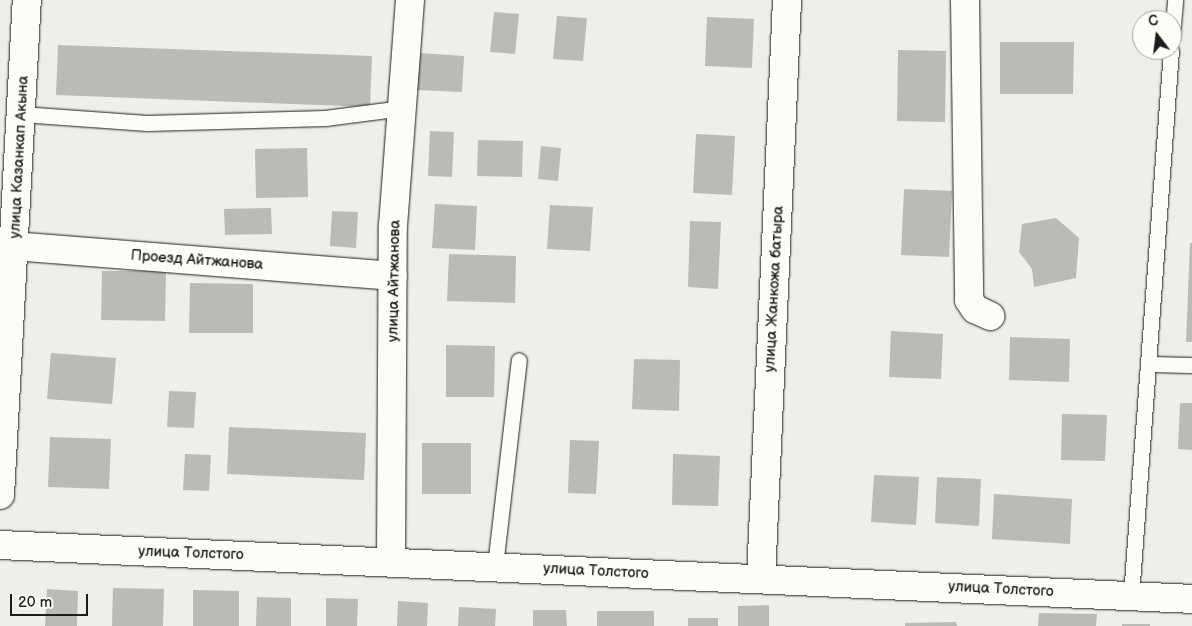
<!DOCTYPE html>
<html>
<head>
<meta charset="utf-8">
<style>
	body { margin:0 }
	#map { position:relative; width:1192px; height:626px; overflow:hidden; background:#f0eeea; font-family:"Balsamiq Sans",sans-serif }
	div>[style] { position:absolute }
	.building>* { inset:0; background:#bbbab6 }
	.roads { filter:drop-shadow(0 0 1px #1c1c1c) drop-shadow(0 0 1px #1c1c1c) }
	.service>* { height:15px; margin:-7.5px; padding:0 7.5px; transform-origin:7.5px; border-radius:7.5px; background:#fdfcf7 }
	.minor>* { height:28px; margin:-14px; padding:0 14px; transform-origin:14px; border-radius:14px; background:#fdfcf7 }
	span { translate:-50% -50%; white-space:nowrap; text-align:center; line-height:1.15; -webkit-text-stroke:4.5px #fdfcf7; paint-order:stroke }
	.street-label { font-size:15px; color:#1c1c1c }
	.north { position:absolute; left:1132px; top:10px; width:50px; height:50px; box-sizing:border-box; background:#fdfcf7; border:1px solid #a3a29f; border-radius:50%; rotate:345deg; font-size:14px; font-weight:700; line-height:20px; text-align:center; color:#1c1c1c }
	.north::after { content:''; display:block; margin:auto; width:18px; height:22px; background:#1c1c1c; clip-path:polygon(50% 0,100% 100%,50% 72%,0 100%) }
	.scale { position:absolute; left:10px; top:594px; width:78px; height:22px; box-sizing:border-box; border:2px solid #1c1c1c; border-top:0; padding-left:6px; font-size:15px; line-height:18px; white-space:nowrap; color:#1c1c1c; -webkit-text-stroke:4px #fdfcf7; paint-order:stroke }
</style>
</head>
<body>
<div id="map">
	<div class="building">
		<i style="clip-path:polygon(494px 12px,519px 14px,515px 54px,490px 52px)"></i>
		<i style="clip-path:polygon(557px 16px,587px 18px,583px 61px,553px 59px)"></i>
		<i style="clip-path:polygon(707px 17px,754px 19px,752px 68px,705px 66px)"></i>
		<i style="clip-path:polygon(1000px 42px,1074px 42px,1073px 94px,1000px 94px)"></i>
		<i style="clip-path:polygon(58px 45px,372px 56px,370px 107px,56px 95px)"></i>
		<i style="clip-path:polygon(898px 50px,946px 51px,945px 122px,897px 121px)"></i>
		<i style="clip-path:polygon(419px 53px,464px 56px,462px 92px,416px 90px)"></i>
		<i style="clip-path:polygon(430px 131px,454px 132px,452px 177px,428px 176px)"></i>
		<i style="clip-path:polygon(696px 134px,735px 136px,732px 195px,693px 193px)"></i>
		<i style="clip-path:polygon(478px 140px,523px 141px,522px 177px,477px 176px)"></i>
		<i style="clip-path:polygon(541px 146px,561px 148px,558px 181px,538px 179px)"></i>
		<i style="clip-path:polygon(307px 148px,308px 197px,256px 198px,255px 149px)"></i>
		<i style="clip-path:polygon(904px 189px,952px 191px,949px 257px,901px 255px)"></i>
		<i style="clip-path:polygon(435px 204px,477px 206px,475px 250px,432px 248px)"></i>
		<i style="clip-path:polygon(550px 205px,593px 207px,590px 251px,547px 249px)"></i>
		<i style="clip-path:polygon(271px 208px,272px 234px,225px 235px,224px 209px)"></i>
		<i style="clip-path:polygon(332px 211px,358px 212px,356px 248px,330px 246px)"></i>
		<i style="clip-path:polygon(1056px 218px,1079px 238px,1076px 278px,1034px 287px,1032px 269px,1019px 252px,1022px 224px)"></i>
		<i style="clip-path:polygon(690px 221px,721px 222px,718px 289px,688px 287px)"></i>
		<i style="clip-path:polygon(1190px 243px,1192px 243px,1192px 342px,1186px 342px)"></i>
		<i style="clip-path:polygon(449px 254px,516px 256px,515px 303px,447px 301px)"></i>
		<i style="clip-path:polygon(102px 271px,166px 271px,165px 321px,101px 320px)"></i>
		<i style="clip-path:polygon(190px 283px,253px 284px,253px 333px,189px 333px)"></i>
		<i style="clip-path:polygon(891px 331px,943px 334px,941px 379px,889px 377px)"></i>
		<i style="clip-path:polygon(1010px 337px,1070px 339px,1069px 382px,1009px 380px)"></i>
		<i style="clip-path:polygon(446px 345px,495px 346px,494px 397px,446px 397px)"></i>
		<i style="clip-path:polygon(51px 353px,116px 358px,112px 404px,47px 399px)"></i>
		<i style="clip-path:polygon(634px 359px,680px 360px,679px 411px,632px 409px)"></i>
		<i style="clip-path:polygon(169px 391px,196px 392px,194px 428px,167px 427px)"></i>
		<i style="clip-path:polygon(1180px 403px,1192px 403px,1192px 450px,1178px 449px)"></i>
		<i style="clip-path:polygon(1062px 414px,1107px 415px,1105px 461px,1061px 460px)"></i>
		<i style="clip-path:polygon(229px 427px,366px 433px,364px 480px,227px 474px)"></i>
		<i style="clip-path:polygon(50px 437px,111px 439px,109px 489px,48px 487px)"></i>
		<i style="clip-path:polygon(570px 440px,599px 441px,596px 494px,568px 493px)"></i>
		<i style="clip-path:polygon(422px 443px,471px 443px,471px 494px,422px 494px)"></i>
		<i style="clip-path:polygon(185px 454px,211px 455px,209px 491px,183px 490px)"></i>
		<i style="clip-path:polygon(673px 454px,720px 456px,718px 506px,672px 505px)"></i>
		<i style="clip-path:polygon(874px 475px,919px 477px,916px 525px,871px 522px)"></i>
		<i style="clip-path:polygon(937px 477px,981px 479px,979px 526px,935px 523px)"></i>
		<i style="clip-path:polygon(994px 494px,1072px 499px,1070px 544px,992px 539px)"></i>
		<i style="clip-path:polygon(113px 588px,164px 589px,163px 626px,112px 626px)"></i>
		<i style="clip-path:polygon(47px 589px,78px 591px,77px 626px,45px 626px)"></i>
		<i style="clip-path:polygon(193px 590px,239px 591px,239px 626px,193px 626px)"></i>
		<i style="clip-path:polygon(257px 597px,291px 598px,291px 626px,256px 626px)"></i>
		<i style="clip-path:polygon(326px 598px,358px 599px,357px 626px,326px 626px)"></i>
		<i style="clip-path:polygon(398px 601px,428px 603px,427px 626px,397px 626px)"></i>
		<i style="clip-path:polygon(769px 605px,769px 626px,738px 626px,738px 606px)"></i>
		<i style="clip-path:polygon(459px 607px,496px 609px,495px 626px,458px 626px)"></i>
		<i style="clip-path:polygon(533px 610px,566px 610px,567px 626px,533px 626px)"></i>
		<i style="clip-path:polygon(597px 611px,654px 611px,654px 626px,597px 626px)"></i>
		<i style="clip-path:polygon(1039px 613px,1097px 614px,1096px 626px,1038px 626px)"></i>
		<i style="clip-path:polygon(688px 618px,718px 618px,718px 626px,688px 626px)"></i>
		<i style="clip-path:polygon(956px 622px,957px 626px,905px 626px,905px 623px)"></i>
		<i style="clip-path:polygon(1122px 624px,1150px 624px,1150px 626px,1122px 626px)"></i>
	</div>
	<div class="roads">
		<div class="service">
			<i style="left:1172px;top:36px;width:36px;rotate:-85deg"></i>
			<i style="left:21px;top:114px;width:126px;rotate:4.1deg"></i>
			<i style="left:147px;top:123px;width:178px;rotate:-1.6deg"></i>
			<i style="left:325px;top:118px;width:78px;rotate:-7.4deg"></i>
			<i style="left:1149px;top:364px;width:43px;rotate:1.3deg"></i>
			<i style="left:495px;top:566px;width:207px;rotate:-83.4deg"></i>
			<i style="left:1131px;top:596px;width:547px;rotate:-85.81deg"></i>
		</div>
		<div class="minor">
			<i style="left:965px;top:0;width:300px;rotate:89.2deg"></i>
			<i style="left:969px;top:300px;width:11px;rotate:56deg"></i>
			<i style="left:975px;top:309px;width:17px;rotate:25deg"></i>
			<i style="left:0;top:245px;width:394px;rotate:4.5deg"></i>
			<i style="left:0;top:495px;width:496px;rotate:-86.9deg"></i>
			<i style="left:0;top:545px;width:1193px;rotate:2.59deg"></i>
			<i style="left:391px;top:562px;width:336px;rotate:-89.7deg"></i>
			<i style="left:393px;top:226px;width:227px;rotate:-85.7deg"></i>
			<i style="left:761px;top:578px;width:579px;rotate:-87.42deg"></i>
		</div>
	</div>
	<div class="street-label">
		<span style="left:19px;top:157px;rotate:-87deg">улица Казанкап Акына</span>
		<span style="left:197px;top:260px;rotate:4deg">Проезд Айтжанова</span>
		<span style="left:394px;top:281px;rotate:-89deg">улица Айтжанова</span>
		<span style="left:774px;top:289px;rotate:-87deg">улица Жанкожа батыра</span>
		<span style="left:191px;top:553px;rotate:2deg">улица Толстого</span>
		<span style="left:596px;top:571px;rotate:3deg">улица Толстого</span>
		<span style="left:1001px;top:589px;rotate:3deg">улица Толстого</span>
	</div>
	<div class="north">С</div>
	<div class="scale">20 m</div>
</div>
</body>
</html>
